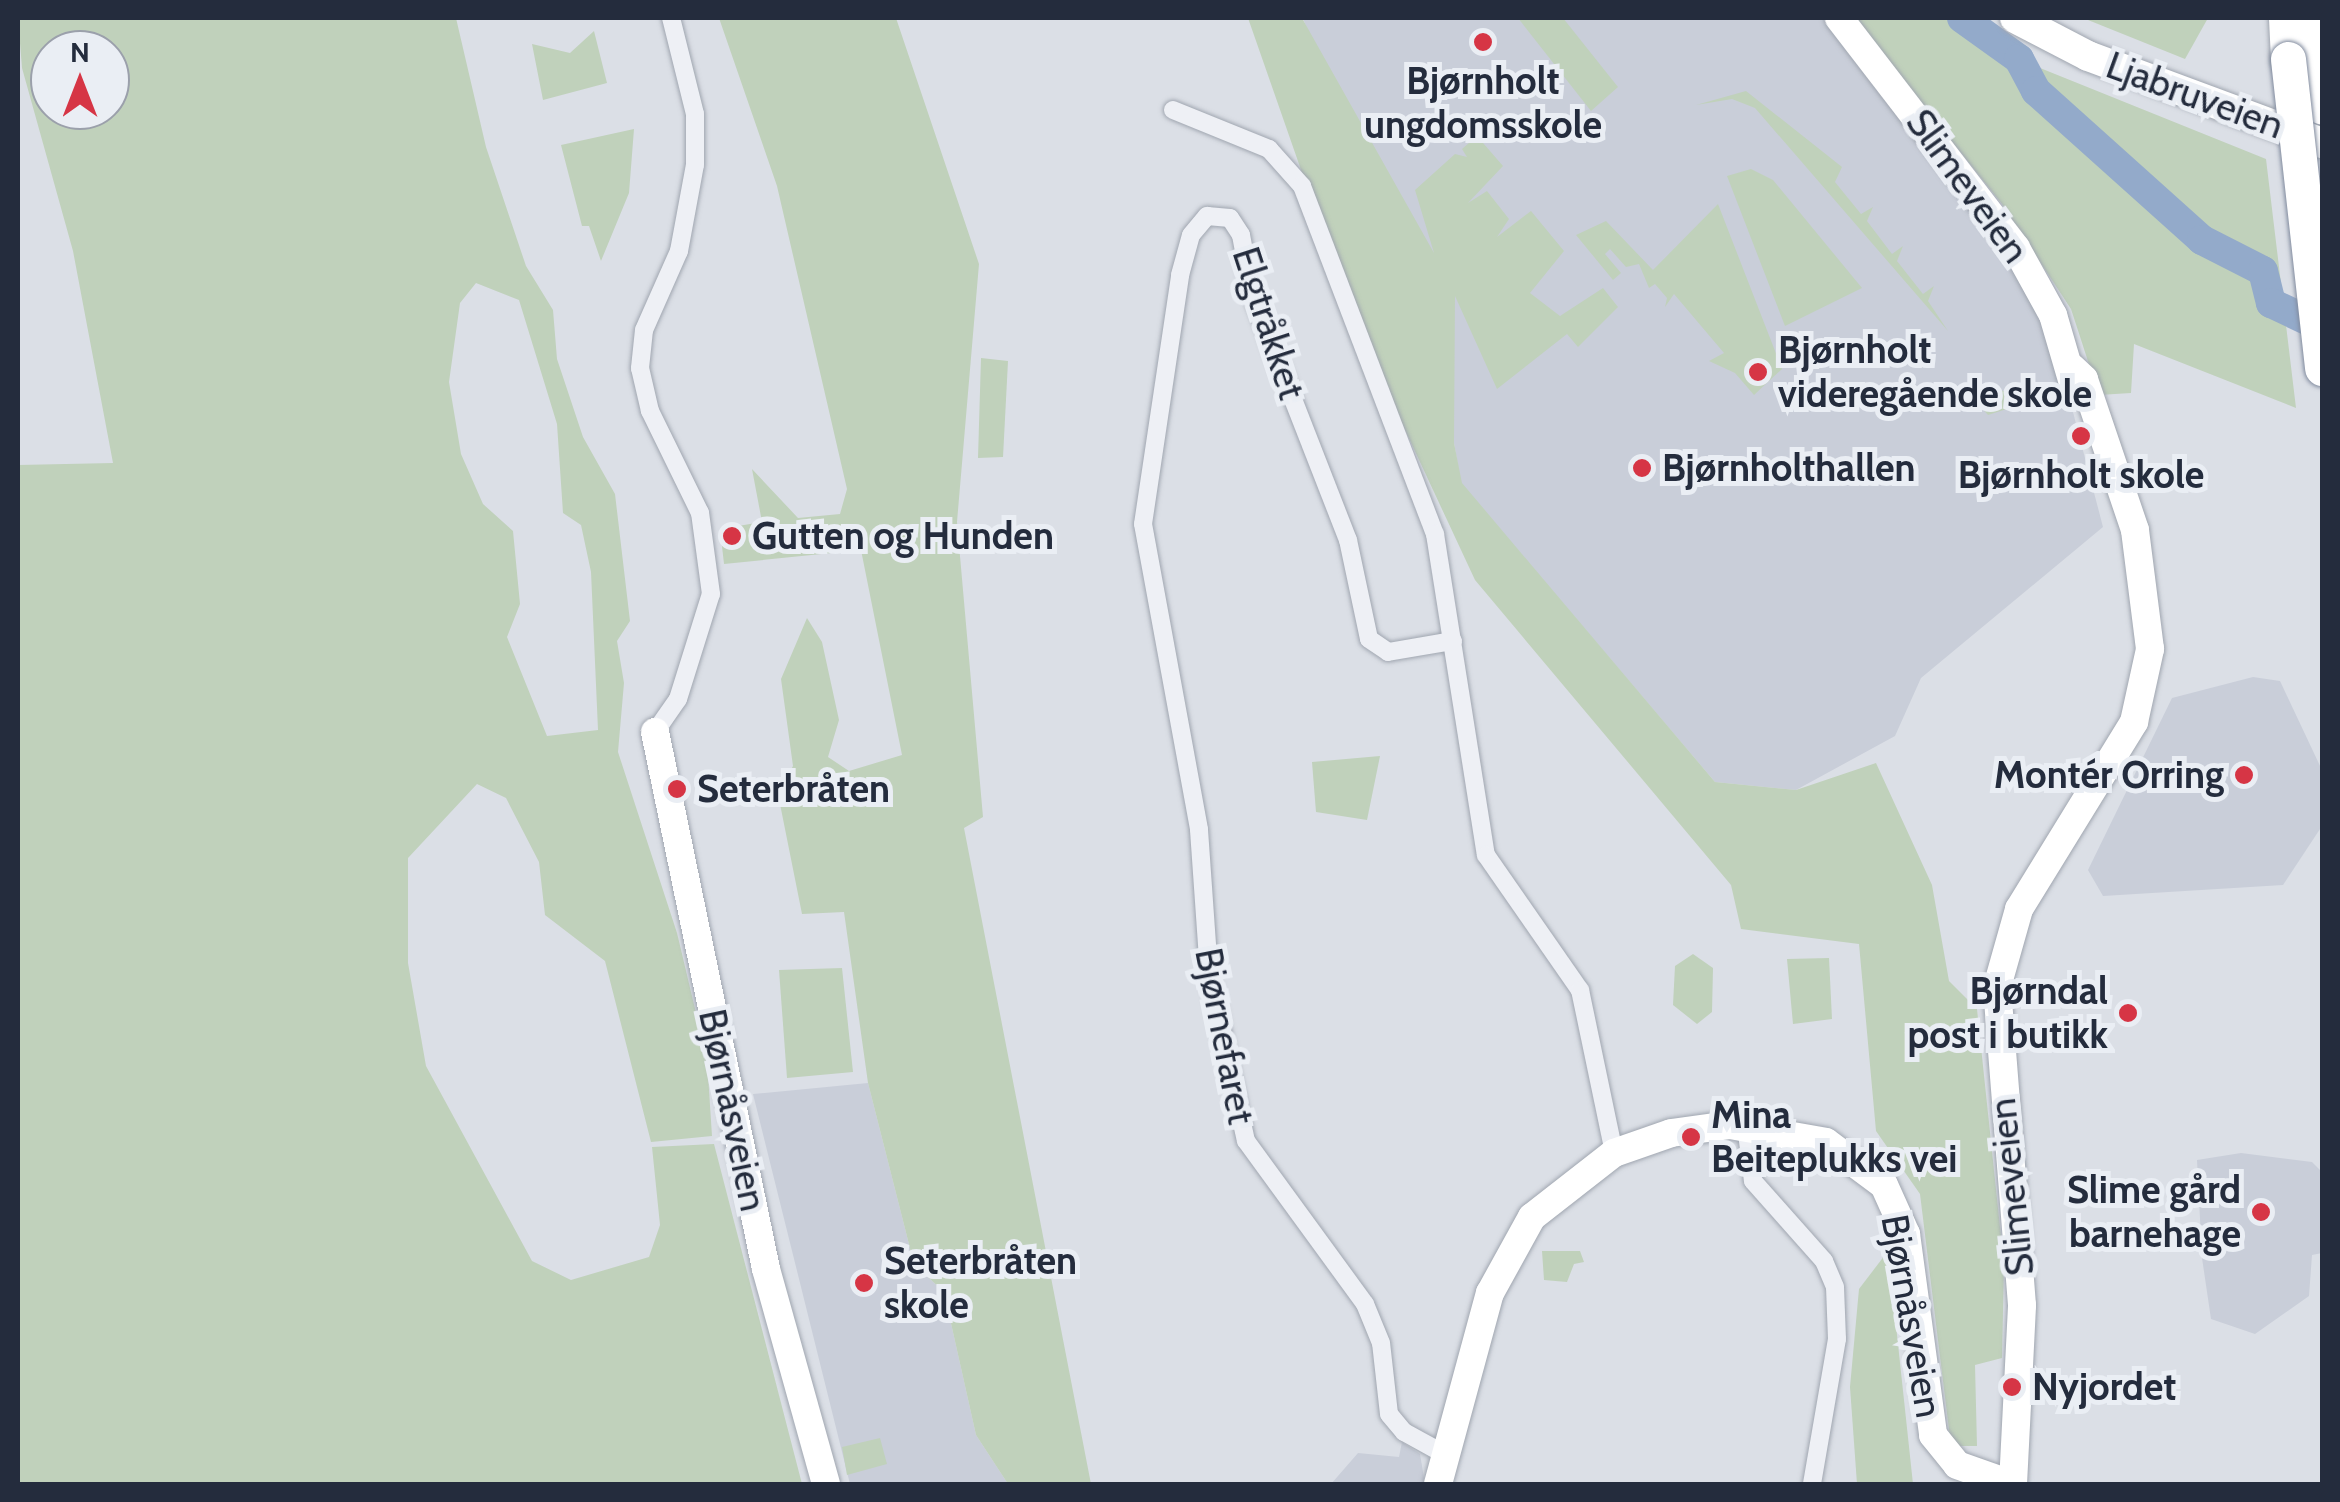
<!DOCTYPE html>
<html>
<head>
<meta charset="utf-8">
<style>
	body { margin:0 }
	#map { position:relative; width:2340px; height:1502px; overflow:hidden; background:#dbdfe6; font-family:Cabin,sans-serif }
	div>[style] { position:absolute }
	.built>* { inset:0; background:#c9ced9 }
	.green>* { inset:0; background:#c0d1bb }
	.river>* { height:30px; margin:-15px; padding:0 15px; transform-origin:15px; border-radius:15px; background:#93aaca }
	.roads { filter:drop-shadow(0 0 2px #a0a6b0) drop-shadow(0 0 2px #a0a6b0) }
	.street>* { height:18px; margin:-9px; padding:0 9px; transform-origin:9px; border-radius:9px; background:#eef0f5 }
	.secondary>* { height:28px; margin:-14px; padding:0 14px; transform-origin:14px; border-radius:14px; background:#fff }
	.primary>* { height:30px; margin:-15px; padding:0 15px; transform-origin:15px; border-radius:15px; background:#fff }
	.highway>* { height:35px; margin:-17.5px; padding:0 17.5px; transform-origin:17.5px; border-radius:17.5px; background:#fff }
	.bridges { filter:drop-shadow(0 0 2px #818b9e) drop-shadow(0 0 2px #818b9e) }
	.highway-bridge>* { height:35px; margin:-17.5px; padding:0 17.5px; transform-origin:17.5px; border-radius:17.5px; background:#fff }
	.dots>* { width:28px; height:28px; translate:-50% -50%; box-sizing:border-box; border:5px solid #eaeef4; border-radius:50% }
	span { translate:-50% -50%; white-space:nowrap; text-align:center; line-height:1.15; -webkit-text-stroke:10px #eaeef4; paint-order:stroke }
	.poi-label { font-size:38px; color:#242c3d; font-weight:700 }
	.left { translate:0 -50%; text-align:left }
	.right { translate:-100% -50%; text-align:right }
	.street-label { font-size:38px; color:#242c3d }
	.frame { position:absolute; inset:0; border:20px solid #242c3d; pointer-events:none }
	.north { position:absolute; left:30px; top:30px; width:100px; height:100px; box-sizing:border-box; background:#eaeef4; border:2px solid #9ba0ab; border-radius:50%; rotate:0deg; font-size:28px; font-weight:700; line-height:40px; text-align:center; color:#242c3d }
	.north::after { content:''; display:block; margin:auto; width:35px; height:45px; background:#d63545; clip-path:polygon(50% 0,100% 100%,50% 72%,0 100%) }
</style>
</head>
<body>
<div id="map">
	<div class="built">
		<i style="clip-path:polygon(1303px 18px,1823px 18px,2044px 301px,2103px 527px,1921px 678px,1895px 736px,1796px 790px,1715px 782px,1461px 483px,1454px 443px)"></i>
		<i style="clip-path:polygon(2253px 677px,2280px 681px,2321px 768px,2322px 826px,2283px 885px,2103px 896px,2088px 870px,2172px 698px)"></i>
		<i style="clip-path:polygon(868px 1083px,914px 1264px,944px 1292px,976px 1435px,1008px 1484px,850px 1484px,753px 1094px)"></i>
		<i style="clip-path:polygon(2241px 1153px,2312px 1162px,2322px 1172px,2322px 1253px,2312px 1255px,2309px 1296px,2255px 1334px,2211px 1319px,2202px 1258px,2197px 1160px)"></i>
		<i style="clip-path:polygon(1402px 1442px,1420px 1454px,1425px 1484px,1331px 1484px,1358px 1453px,1399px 1457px)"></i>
	</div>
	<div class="green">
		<i style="clip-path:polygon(evenodd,18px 18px,456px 18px,486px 147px,526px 266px,553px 310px,557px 359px,583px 437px,615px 494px,630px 621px,617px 641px,624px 683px,618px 752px,677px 933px,707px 1059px,712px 1136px,651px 1142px,605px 961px,545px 915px,539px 862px,506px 798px,477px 784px,408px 858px,408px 963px,426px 1066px,532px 1261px,571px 1280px,649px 1257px,660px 1225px,652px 1147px,714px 1144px,802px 1484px,18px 1484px,18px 465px,113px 463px,73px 251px,22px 68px,18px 18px,50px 50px,110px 50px,110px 110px,50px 110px,50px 50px,18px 18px,476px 283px,519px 300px,557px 424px,563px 513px,581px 525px,591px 572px,598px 730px,547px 736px,507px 637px,520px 604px,513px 531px,483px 504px,461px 454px,449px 382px,460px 303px,476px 283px)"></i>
		<i style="clip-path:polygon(719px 18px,896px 18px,979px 264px,957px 522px,983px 817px,964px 828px,1091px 1484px,1008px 1484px,976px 1435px,944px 1292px,914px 1264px,868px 1083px,844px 912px,802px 914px,778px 794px,793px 766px,781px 679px,807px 618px,822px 642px,839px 720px,828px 757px,849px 771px,902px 755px,861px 550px,724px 564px,720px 529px,762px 522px,752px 469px,798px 518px,840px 514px,847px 489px,777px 186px)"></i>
		<i style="clip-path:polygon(1248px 18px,1302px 18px,1434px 253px,1415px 190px,1455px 154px,1467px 157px,1462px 149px,1477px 136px,1503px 166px,1468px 203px,1487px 191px,1509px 219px,1497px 237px,1531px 211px,1564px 251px,1530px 293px,1560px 316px,1603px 288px,1618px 307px,1578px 347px,1567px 334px,1497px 389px,1455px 296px,1454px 443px,1462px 483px,1715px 782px,1796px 790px,1876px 763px,1932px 885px,1949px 981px,1977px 1009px,2004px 1265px,2002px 1358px,1975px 1365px,1977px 1446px,1951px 1446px,1920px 1194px,1876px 1131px,1859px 944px,1741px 929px,1731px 885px,1475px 580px,1352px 316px)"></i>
		<i style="clip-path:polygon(1518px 18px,1563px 18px,1618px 87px,1591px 111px)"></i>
		<i style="clip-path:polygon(1853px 18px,1973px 18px,2015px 58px,2266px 159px,2296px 408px,2134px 344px,2131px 393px,2099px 395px,2071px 309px,2002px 204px)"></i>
		<i style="clip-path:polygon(2083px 18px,2208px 18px,2185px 59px)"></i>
		<i style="clip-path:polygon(594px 31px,607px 83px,543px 100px,532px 44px,570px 53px)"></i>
		<i style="clip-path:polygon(1746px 91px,1842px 167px,1835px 182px,1861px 214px,1873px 207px,1867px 221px,1892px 254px,1903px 246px,1897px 261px,1923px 294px,1934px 286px,1928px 301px,1948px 331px,1755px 108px,1732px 99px,1696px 105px)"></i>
		<i style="clip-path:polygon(634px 129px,629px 193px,601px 261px,589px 226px,582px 226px,561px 145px)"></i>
		<i style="clip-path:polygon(1751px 169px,1773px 180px,1862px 288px,1785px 326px,1727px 176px)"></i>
		<i style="clip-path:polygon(1718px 204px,1782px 369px,1754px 395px,1735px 373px,1709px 361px,1724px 353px,1674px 294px,1665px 307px,1667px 298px,1655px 284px,1649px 288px,1639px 264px,1626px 267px,1610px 249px,1605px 254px,1621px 273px,1613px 280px,1576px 235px,1606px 221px,1653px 270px)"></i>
		<i style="clip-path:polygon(981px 358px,1008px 361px,1003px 457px,978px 458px)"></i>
		<i style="clip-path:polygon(1977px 387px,2037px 396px,2041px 398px,1988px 415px,1964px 388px)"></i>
		<i style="clip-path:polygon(1380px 756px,1367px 820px,1316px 812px,1312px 762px)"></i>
		<i style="clip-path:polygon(1693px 954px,1713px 968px,1712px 1012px,1697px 1024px,1673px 1005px,1675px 966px)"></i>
		<i style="clip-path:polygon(1829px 958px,1832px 1019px,1793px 1024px,1787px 959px)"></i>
		<i style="clip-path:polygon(842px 968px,853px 1072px,787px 1078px,779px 970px)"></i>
		<i style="clip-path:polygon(1542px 1251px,1580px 1251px,1584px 1262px,1574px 1264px,1567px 1282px,1544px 1280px)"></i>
		<i style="clip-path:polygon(1888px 1251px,1913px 1484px,1857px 1484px,1850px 1387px,1859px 1289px)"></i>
		<i style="clip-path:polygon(880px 1438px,887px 1464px,847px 1475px,842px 1447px)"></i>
	</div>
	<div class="river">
		<i style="left:1962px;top:18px;width:70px;rotate:35.7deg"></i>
		<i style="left:2019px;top:59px;width:36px;rotate:62deg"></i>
		<i style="left:2036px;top:91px;width:223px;rotate:41.9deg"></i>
		<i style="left:2202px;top:240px;width:68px;rotate:26.9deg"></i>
		<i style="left:2263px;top:271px;width:33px;rotate:76deg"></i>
		<i style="left:2271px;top:303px;width:56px;rotate:25.2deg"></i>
	</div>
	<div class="roads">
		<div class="street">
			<i style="left:1173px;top:110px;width:104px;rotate:22.1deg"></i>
			<i style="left:1269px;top:149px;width:50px;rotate:48.3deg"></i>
			<i style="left:1302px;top:186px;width:373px;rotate:69.1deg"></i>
			<i style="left:1435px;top:534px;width:325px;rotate:81deg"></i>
			<i style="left:1486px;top:855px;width:165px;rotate:55.2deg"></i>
			<i style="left:1580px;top:990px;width:167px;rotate:78.2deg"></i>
			<i style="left:655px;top:732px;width:40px;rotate:-55.1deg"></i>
			<i style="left:678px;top:699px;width:110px;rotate:-72.6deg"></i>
			<i style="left:711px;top:594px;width:82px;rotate:-97.7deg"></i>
			<i style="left:700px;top:513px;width:114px;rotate:-116.1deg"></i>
			<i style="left:650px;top:411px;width:44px;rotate:-103.1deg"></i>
			<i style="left:640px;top:368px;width:38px;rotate:-84deg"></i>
			<i style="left:644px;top:330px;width:86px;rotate:-66.1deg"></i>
			<i style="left:679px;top:251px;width:87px;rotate:-79.5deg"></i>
			<i style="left:695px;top:165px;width:51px;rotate:-90deg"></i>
			<i style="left:695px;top:114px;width:99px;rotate:-104deg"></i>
			<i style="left:1746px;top:1125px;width:56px;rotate:82.9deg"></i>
			<i style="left:1753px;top:1181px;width:107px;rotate:48.4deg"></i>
			<i style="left:1824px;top:1261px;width:28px;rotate:67deg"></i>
			<i style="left:1835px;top:1287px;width:52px;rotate:87.8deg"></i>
			<i style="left:1837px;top:1339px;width:147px;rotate:99.8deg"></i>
			<i style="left:1446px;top:1455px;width:48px;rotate:-151.3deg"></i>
			<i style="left:1404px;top:1432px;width:23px;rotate:-130deg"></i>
			<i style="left:1389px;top:1414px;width:71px;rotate:-96.4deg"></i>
			<i style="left:1381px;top:1343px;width:42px;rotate:-112.3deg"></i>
			<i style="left:1365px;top:1304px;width:202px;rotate:-126.1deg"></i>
			<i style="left:1246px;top:1141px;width:172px;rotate:-102.4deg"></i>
			<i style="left:1209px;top:973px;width:144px;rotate:-94deg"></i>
			<i style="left:1199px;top:829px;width:310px;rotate:-100.4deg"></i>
			<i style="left:1143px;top:524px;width:252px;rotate:-81.5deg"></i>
			<i style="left:1180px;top:275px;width:41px;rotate:-74.6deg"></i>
			<i style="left:1191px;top:235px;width:25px;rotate:-50deg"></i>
			<i style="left:1207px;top:216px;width:23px;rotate:5deg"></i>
			<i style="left:1230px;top:218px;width:20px;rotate:57deg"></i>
			<i style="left:1241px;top:235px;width:60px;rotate:79.4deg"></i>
			<i style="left:1252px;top:294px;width:264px;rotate:68.7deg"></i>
			<i style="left:1348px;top:540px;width:101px;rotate:78deg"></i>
			<i style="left:1369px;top:639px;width:23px;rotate:34deg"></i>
			<i style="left:1388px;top:652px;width:66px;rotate:-9.6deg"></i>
		</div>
		<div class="secondary">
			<i style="left:1839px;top:18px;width:290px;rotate:52.4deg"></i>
			<i style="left:2016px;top:248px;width:77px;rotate:61.1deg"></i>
			<i style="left:2053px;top:315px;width:75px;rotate:73.7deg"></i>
			<i style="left:655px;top:732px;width:548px;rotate:78.32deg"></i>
			<i style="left:766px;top:1269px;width:223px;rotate:74.4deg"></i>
			<i style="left:1438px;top:1484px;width:198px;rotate:-74.8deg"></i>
			<i style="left:1490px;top:1293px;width:87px;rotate:-61.1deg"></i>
			<i style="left:1532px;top:1217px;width:104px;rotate:-38deg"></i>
			<i style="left:1614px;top:1153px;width:60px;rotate:-19.3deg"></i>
			<i style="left:1671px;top:1133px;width:60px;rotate:-7.7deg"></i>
			<i style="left:1730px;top:1125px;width:97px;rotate:10deg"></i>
			<i style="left:1826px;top:1142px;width:72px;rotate:36.6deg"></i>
			<i style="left:1884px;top:1185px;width:54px;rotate:65.8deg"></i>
			<i style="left:1906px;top:1234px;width:203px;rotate:82.3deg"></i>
			<i style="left:1933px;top:1435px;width:38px;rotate:51deg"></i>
			<i style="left:1957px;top:1465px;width:57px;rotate:19.4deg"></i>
			<i style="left:2013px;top:1484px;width:179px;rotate:-87.1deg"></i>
			<i style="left:2022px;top:1305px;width:319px;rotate:-94.5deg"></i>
			<i style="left:1997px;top:987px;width:81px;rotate:-74.2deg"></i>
			<i style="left:2019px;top:909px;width:220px;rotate:-58.4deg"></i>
			<i style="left:2134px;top:722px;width:75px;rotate:-77.6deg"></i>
			<i style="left:2150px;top:649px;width:120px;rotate:-97.2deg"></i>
			<i style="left:2135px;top:530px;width:159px;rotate:-108.7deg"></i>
			<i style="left:2084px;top:379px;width:16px;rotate:-137deg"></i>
		</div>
		<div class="primary">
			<i style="left:2015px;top:18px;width:82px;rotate:27.5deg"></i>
			<i style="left:2088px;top:56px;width:250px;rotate:20.4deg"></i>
		</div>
		<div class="highway">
			<i style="left:2286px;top:18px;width:41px;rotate:87.2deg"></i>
			<i style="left:2313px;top:18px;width:89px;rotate:84.2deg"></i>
		</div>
	</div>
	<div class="bridges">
		<div class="highway-bridge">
			<i style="left:2288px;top:59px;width:311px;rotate:83.7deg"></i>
		</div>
	</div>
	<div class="dots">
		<i style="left:1483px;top:42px;background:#d63545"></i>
		<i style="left:1758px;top:372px;background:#d63545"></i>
		<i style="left:2081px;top:436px;background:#d63545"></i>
		<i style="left:1642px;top:468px;background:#d63545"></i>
		<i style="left:732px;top:536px;background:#d63545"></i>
		<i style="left:2244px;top:775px;background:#d63545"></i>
		<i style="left:677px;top:789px;background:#d63545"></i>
		<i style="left:2128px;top:1013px;background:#d63545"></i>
		<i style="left:1691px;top:1137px;background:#d63545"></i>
		<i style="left:2261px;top:1212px;background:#d63545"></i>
		<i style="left:864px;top:1283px;background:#d63545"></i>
		<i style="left:2012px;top:1387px;background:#d63545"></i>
	</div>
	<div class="poi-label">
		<span style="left:1483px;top:103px">Bjørnholt<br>ungdomsskole</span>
		<span class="left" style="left:1778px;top:372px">Bjørnholt<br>videregående skole</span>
		<span class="left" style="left:1662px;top:468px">Bjørnholthallen</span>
		<span style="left:2081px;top:475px">Bjørnholt skole</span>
		<span class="left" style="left:752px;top:536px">Gutten og Hunden</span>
		<span class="right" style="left:2224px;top:775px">Montér Orring</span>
		<span class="left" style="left:697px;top:789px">Seterbråten</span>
		<span class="right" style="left:2108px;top:1013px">Bjørndal<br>post i butikk</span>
		<span class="left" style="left:1711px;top:1137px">Mina<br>Beiteplukks vei</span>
		<span class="right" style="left:2241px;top:1212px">Slime gård<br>barnehage</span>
		<span class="left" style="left:884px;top:1283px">Seterbråten<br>skole</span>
		<span class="left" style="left:2032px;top:1387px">Nyjordet</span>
	</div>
	<div class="street-label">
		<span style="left:2195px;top:95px;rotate:20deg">Ljabruveien</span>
		<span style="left:1968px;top:186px;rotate:54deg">Slimeveien</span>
		<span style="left:1269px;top:323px;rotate:72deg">Elgtråkket</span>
		<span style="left:1225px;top:1036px;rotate:79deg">Bjørnefaret</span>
		<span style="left:733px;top:1110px;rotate:78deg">Bjørnåsveien</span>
		<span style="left:2011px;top:1187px;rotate:-96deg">Slimeveien</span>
		<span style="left:1912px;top:1316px;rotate:80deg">Bjørnåsveien</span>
	</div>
	<div class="frame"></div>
	<div class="north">N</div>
</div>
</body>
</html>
